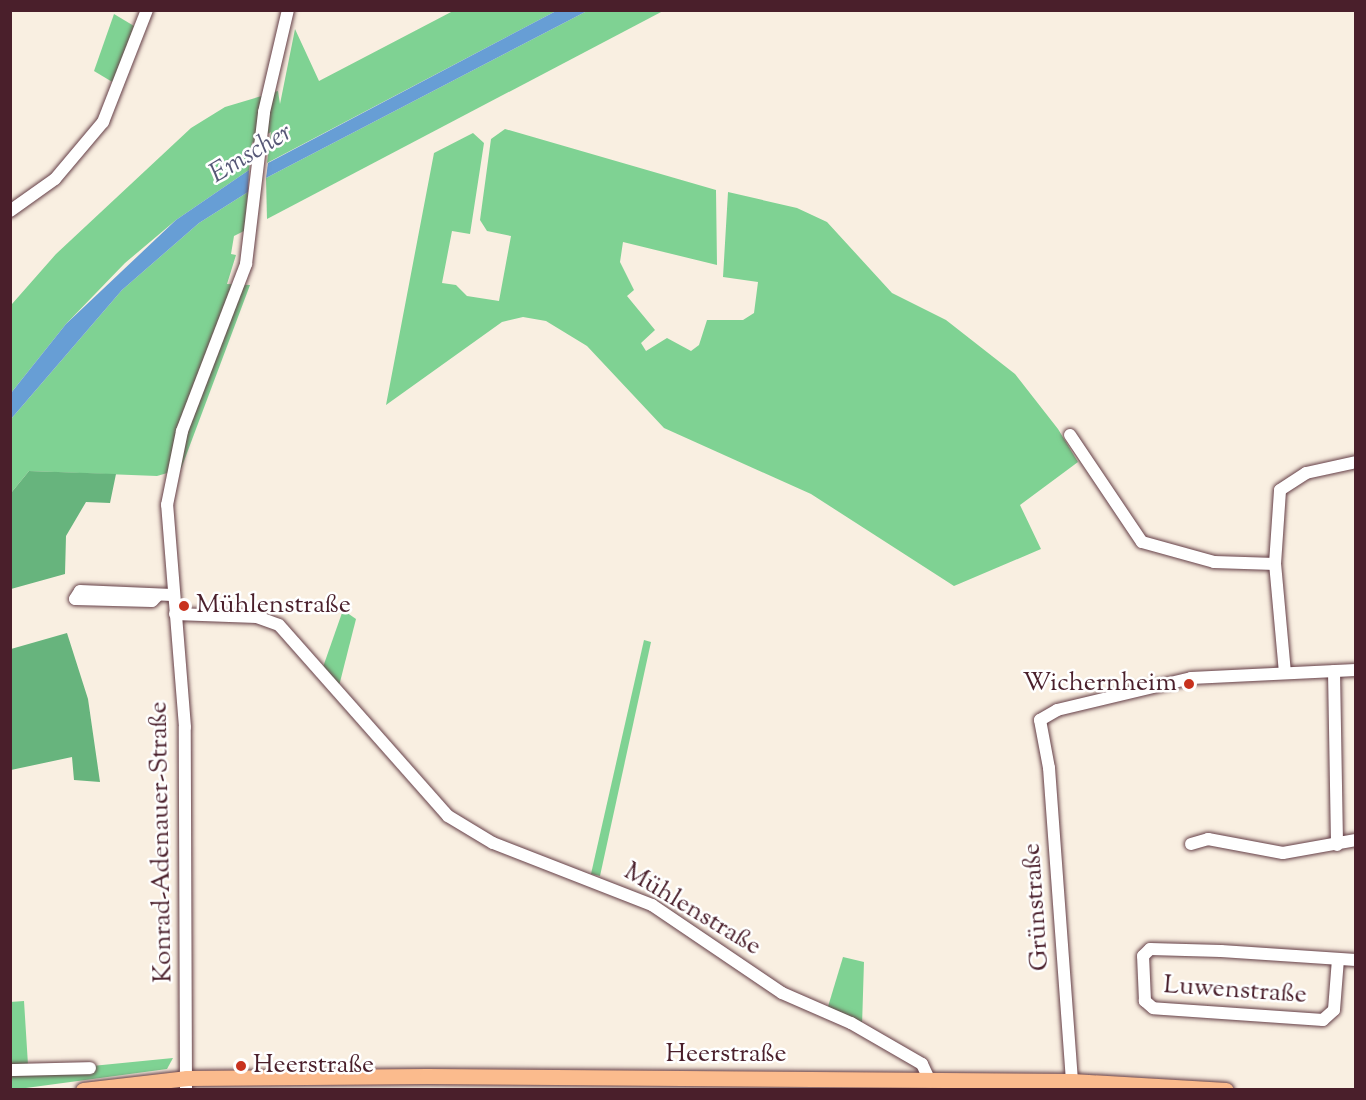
<!DOCTYPE html>
<html>
<head>
<meta charset="utf-8">
<style>
	body { margin:0 }
	#map { position:relative; width:1366px; height:1100px; overflow:hidden; background:#f9efe1; font-family:"Sorts Mill Goudy",serif }
	div>[style] { position:absolute }
	.green>* { inset:0; background:#7fd293 }
	.forest>* { inset:0; background:#67b47d }
	.water>* { inset:0; background:#679ed5 }
	.roads { filter:drop-shadow(0 0 2px #643e46) drop-shadow(0 0 2px #643e46) }
	.minor>* { height:12px; margin:-6px; padding:0 6px; transform-origin:6px; border-radius:6px; background:#fff }
	.major>* { height:15px; margin:-7.5px; padding:0 7.5px; transform-origin:7.5px; border-radius:7.5px; background:#fbbb8d }
	.dots>* { width:16px; height:16px; translate:-50% -50%; box-sizing:border-box; border:3px solid #fff; border-radius:50% }
	span { translate:-50% -50%; white-space:nowrap; text-align:center; line-height:1.15; -webkit-text-stroke:5px #fff; paint-order:stroke }
	.poi-label { font-size:26px; color:#4a1f2b }
	.left { translate:0 -50%; text-align:left }
	.right { translate:-100% -50%; text-align:right }
	.street-label { font-size:26px; color:#4a1f2b }
	.water-label { font-size:27px; color:#575877; font-style:italic }
	.frame { position:absolute; inset:0; border:12px solid #4a1f2b; pointer-events:none }
</style>
</head>
<body>
<div id="map">
	<div class="green">
		<i style="clip-path:polygon(453px 11px,556px 11px,267px 163px,271px 132px,252px 143px,249px 170px,176px 220px,125px 263px,66px 324px,11px 393px,12px 304px,56px 254px,191px 128px,225px 107px,278px 91px,280px 104px,295px 29px,319px 81px)"></i>
		<i style="clip-path:polygon(587px 11px,663px 11px,267px 219px,266px 178px)"></i>
		<i style="clip-path:polygon(114px 14px,134px 26px,114px 83px,94px 71px)"></i>
		<i style="clip-path:polygon(505px 129px,716px 190px,717px 265px,623px 242px,620px 262px,634px 290px,627px 296px,655px 330px,641px 343px,646px 351px,667px 338px,691px 351px,699px 345px,707px 320px,743px 320px,754px 313px,758px 282px,723px 277px,728px 192px,797px 208px,827px 222px,892px 293px,946px 320px,1015px 374px,1058px 429px,1078px 462px,1020px 505px,1041px 549px,954px 586px,811px 494px,664px 428px,587px 346px,546px 321px,523px 317px,502px 322px,386px 405px,434px 153px,473px 133px,484px 143px,470px 234px,452px 231px,442px 283px,456px 285px,467px 296px,499px 301px,511px 236px,487px 231px,480px 220px,491px 139px)"></i>
		<i style="clip-path:polygon(248px 192px,244px 231px,234px 236px,231px 254px,236px 255px,227px 284px,250px 285px,181px 469px,157px 476px,29px 471px,11px 493px,11px 419px,122px 290px,199px 223px)"></i>
		<i style="clip-path:polygon(343px 610px,356px 619px,339px 686px,323px 667px)"></i>
		<i style="clip-path:polygon(644px 640px,651px 642px,600px 876px,591px 874px)"></i>
		<i style="clip-path:polygon(843px 957px,864px 962px,862px 1025px,827px 1010px)"></i>
		<i style="clip-path:polygon(24px 1001px,28px 1065px,11px 1065px,10px 1002px)"></i>
		<i style="clip-path:polygon(173px 1058px,167px 1069px,11px 1090px,11px 1074px)"></i>
	</div>
	<div class="forest">
		<i style="clip-path:polygon(29px 471px,116px 474px,110px 503px,86px 502px,66px 536px,65px 574px,11px 589px,11px 493px)"></i>
		<i style="clip-path:polygon(67px 633px,88px 699px,100px 782px,74px 780px,72px 757px,11px 770px,11px 649px)"></i>
	</div>
	<div class="water">
		<i style="clip-path:polygon(556px 11px,587px 11px,266px 178px,268px 163px)"></i>
		<i style="clip-path:polygon(249px 170px,248px 192px,199px 223px,122px 290px,11px 419px,11px 393px,66px 324px,176px 220px)"></i>
	</div>
	<div class="roads">
		<div class="minor">
			<i style="left:10px;top:211px;width:55px;rotate:-35.4deg"></i>
			<i style="left:55px;top:179px;width:75px;rotate:-49.9deg"></i>
			<i style="left:103px;top:122px;width:120px;rotate:-68.6deg"></i>
			<i style="left:1070px;top:435px;width:129px;rotate:56.1deg"></i>
			<i style="left:1142px;top:542px;width:75px;rotate:15.5deg"></i>
			<i style="left:1214px;top:562px;width:61px;rotate:1.9deg"></i>
			<i style="left:157px;top:596px;width:7px;rotate:135deg"></i>
			<i style="left:152px;top:601px;width:77px;rotate:-178.5deg"></i>
			<i style="left:75px;top:599px;width:9px;rotate:-58deg"></i>
			<i style="left:80px;top:591px;width:92px;rotate:2.5deg"></i>
			<i style="left:175px;top:614px;width:82px;rotate:2.1deg"></i>
			<i style="left:257px;top:617px;width:23px;rotate:20deg"></i>
			<i style="left:279px;top:625px;width:255px;rotate:48.5deg"></i>
			<i style="left:448px;top:816px;width:52px;rotate:31deg"></i>
			<i style="left:493px;top:843px;width:171px;rotate:21.3deg"></i>
			<i style="left:652px;top:905px;width:157px;rotate:34.1deg"></i>
			<i style="left:782px;top:993px;width:75px;rotate:23.5deg"></i>
			<i style="left:851px;top:1023px;width:82px;rotate:30deg"></i>
			<i style="left:922px;top:1064px;width:19px;rotate:65deg"></i>
			<i style="left:1334px;top:671px;width:174px;rotate:89deg"></i>
			<i style="left:1285px;top:673px;width:109px;rotate:-95.2deg"></i>
			<i style="left:1275px;top:564px;width:74px;rotate:-86.1deg"></i>
			<i style="left:1280px;top:490px;width:31px;rotate:-33deg"></i>
			<i style="left:1306px;top:473px;width:51px;rotate:-12.4deg"></i>
			<i style="left:1191px;top:844px;width:18px;rotate:-16deg"></i>
			<i style="left:1208px;top:839px;width:76px;rotate:10.6deg"></i>
			<i style="left:1283px;top:853px;width:74px;rotate:-10.1deg"></i>
			<i style="left:1338px;top:959px;width:51px;rotate:94.5deg"></i>
			<i style="left:1334px;top:1010px;width:15px;rotate:138deg"></i>
			<i style="left:1323px;top:1020px;width:170px;rotate:-176deg"></i>
			<i style="left:1153px;top:1008px;width:11px;rotate:-139deg"></i>
			<i style="left:1145px;top:1001px;width:45px;rotate:-92.5deg"></i>
			<i style="left:1143px;top:956px;width:10px;rotate:-45deg"></i>
			<i style="left:1150px;top:949px;width:71px;rotate:1.6deg"></i>
			<i style="left:1221px;top:951px;width:135px;rotate:3.8deg"></i>
			<i style="left:10px;top:1070px;width:80px;rotate:-1.4deg"></i>
			<i style="left:1072px;top:1081px;width:314px;rotate:-94.2deg"></i>
			<i style="left:1049px;top:768px;width:49px;rotate:-100.6deg"></i>
			<i style="left:1040px;top:720px;width:20px;rotate:-30deg"></i>
			<i style="left:1057px;top:710px;width:138px;rotate:-13.4deg"></i>
			<i style="left:1191px;top:678px;width:165px;rotate:-2.8deg"></i>
			<i style="left:186px;top:1090px;width:363px;rotate:-90.2deg"></i>
			<i style="left:185px;top:727px;width:223px;rotate:-94.6deg"></i>
			<i style="left:167px;top:505px;width:76px;rotate:-78.5deg"></i>
			<i style="left:182px;top:431px;width:179px;rotate:-69deg"></i>
			<i style="left:246px;top:264px;width:153px;rotate:-83.2deg"></i>
			<i style="left:264px;top:112px;width:105px;rotate:-76.8deg"></i>
		</div>
		<div class="major">
			<i style="left:83px;top:1090px;width:105px;rotate:-6.6deg"></i>
			<i style="left:187px;top:1078px;width:240px;rotate:-0.5deg"></i>
			<i style="left:427px;top:1076px;width:645px;rotate:0.44deg"></i>
			<i style="left:1072px;top:1081px;width:154px;rotate:3.3deg"></i>
		</div>
	</div>
	<div class="dots">
		<i style="left:184px;top:606px;background:#c8321e"></i>
		<i style="left:1189px;top:684px;background:#c8321e"></i>
		<i style="left:241px;top:1066px;background:#c8321e"></i>
	</div>
	<div class="poi-label">
		<span class="left" style="left:196px;top:606px">Mühlenstraße</span>
		<span class="right" style="left:1177px;top:684px">Wichernheim</span>
		<span class="left" style="left:253px;top:1066px">Heerstraße</span>
	</div>
	<div class="street-label">
		<span style="left:162px;top:842px;rotate:-91deg">Konrad-Adenauer-Straße</span>
		<span style="left:1037px;top:907px;rotate:-94deg">Grünstraße</span>
		<span style="left:692px;top:910px;rotate:31deg">Mühlenstraße</span>
		<span style="left:1235px;top:991px;rotate:4deg">Luwenstraße</span>
		<span style="left:726px;top:1055px">Heerstraße</span>
	</div>
	<div class="water-label">
		<span style="left:251px;top:154px;rotate:-31deg">Emscher</span>
	</div>
	<div class="frame"></div>
</div>
</body>
</html>
